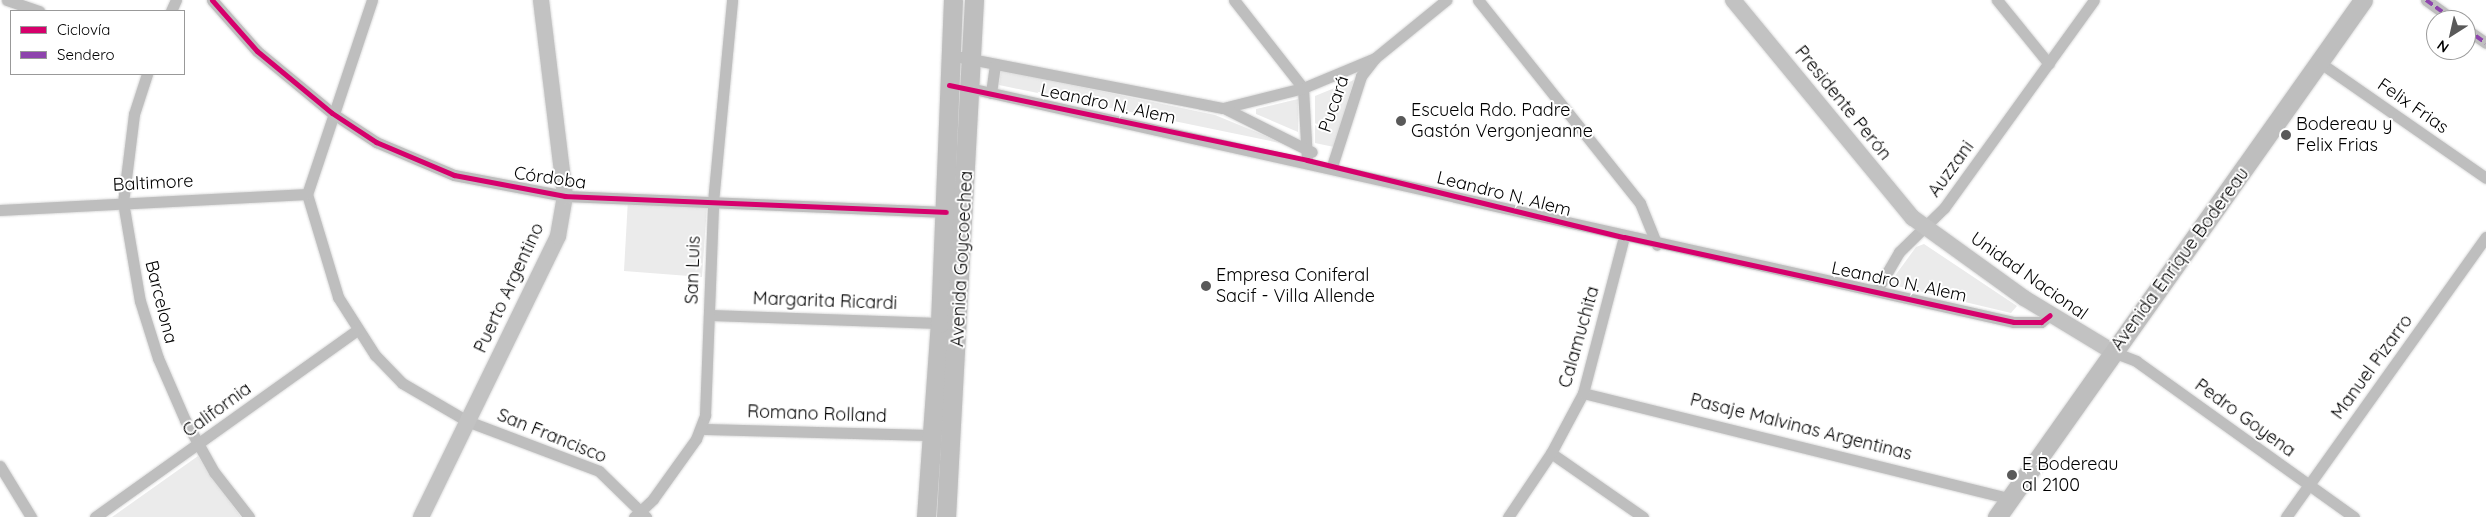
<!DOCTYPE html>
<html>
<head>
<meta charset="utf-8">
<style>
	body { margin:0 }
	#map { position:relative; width:2486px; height:517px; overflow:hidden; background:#fff; font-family:Quicksand,sans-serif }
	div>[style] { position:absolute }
	.green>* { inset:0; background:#ebebeb }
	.roads { filter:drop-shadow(0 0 1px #dbdbdb) drop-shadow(0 0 1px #dbdbdb) }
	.minor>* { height:11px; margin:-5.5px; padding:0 5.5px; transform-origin:5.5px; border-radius:5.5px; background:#bebebe }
	.secondary>* { height:16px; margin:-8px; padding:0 8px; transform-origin:8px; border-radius:8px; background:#c2c2c2 }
	.primary>* { height:19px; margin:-9.5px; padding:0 9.5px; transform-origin:9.5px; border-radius:9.5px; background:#bebebe }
	.quiet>* { height:4px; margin-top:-2px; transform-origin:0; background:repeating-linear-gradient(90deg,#8e44ad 0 8px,transparent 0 12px) }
	.cycleway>* { height:5px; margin:-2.5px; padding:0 2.5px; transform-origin:2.5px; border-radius:2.5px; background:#d6006c }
	.dots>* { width:14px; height:14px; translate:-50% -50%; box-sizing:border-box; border:2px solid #fff; border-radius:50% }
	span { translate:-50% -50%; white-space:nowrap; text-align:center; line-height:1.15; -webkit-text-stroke:4px #fff; paint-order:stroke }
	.street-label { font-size:18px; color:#000 }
	.poi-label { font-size:18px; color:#000 }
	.left { translate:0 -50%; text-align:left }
	.legend { position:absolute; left:10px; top:10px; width:175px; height:65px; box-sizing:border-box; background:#fff; border:1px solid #999; margin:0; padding:6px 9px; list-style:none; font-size:15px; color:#000 }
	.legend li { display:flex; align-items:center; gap:10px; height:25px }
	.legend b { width:25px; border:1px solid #999 }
	.north { position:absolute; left:2426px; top:10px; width:50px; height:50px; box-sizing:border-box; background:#fff; border:1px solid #999; border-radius:50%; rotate:215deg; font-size:14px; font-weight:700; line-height:20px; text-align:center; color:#000 }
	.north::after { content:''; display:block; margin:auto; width:18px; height:22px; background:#595959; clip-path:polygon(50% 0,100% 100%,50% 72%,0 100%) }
</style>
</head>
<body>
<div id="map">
	<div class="green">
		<i style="clip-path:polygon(1001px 70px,1215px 115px,1285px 144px,999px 85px)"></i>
		<i style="clip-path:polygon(1354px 80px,1334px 147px,1315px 143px,1315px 96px)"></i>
		<i style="clip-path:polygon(1298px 99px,1298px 132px,1256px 114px,1256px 109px)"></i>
		<i style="clip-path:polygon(628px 199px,707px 206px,702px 277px,624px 271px)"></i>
		<i style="clip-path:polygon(1924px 244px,2017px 306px,2011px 313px,1889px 284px,1916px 247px)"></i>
		<i style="clip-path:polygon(198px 456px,241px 517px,112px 517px)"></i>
	</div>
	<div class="roads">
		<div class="minor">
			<i style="left:7px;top:0;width:34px;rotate:19deg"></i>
			<i style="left:212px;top:0;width:68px;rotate:48.6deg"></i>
			<i style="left:257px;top:51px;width:97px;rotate:39.6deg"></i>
			<i style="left:332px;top:113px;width:53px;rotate:33.4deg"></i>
			<i style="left:376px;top:142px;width:85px;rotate:22.9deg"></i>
			<i style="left:454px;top:175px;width:113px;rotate:10.7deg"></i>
			<i style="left:565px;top:196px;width:381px;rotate:2.4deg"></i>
			<i style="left:372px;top:0;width:205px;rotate:108.5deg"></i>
			<i style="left:307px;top:194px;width:108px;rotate:73.2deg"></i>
			<i style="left:338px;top:297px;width:69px;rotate:57.5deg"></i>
			<i style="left:375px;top:355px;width:39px;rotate:46deg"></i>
			<i style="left:402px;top:383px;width:75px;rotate:30.3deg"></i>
			<i style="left:467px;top:421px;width:141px;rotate:20.7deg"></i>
			<i style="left:599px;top:471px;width:66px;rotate:44.4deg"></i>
			<i style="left:1234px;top:0;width:112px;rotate:51.9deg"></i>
			<i style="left:1303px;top:88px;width:72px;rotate:86.8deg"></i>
			<i style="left:1478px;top:0;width:260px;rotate:51.4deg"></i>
			<i style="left:1640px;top:203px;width:45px;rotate:68deg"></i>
			<i style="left:1997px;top:0;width:82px;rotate:50.9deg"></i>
			<i style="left:2426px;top:0;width:34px;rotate:36deg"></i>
			<i style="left:171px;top:11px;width:12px;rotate:-66deg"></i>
			<i style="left:2466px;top:29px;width:24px;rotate:35deg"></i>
			<i style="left:950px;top:55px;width:278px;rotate:11deg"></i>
			<i style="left:1223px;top:108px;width:82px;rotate:-14deg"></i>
			<i style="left:1303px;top:88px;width:78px;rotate:-22.6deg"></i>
			<i style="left:2319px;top:62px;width:203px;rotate:34.8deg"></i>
			<i style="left:147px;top:74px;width:42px;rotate:108deg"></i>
			<i style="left:134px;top:114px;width:89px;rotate:97.1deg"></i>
			<i style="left:123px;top:202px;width:100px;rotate:80.3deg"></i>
			<i style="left:140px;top:301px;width:60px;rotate:72.5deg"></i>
			<i style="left:158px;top:358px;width:68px;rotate:66.5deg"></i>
			<i style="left:185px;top:420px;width:60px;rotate:60.9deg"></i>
			<i style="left:214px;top:472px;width:57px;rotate:52.1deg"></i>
			<i style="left:965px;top:87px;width:1075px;rotate:12.63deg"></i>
			<i style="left:2014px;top:322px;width:27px"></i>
			<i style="left:2041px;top:322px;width:11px;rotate:-38deg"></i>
			<i style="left:991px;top:93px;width:28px;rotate:-82deg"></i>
			<i style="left:1224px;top:108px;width:98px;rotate:26.6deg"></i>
			<i style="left:1332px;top:166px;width:95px;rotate:-72.1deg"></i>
			<i style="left:1361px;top:76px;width:23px;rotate:-52deg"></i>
			<i style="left:1375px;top:58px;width:92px;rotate:-39.2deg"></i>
			<i style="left:0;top:210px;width:307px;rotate:-3deg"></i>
			<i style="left:1877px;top:290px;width:44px;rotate:-59.9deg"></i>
			<i style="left:1899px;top:252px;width:63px;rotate:-44.4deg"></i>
			<i style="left:1944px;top:208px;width:256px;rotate:-54.2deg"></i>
			<i style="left:709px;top:315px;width:231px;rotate:2deg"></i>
			<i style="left:2113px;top:352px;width:25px;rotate:21deg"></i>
			<i style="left:2136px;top:361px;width:268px;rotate:35.6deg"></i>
			<i style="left:1583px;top:393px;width:440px;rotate:13.9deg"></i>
			<i style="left:702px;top:429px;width:230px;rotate:1.5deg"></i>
			<i style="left:1551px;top:453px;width:112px;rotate:34.8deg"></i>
			<i style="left:0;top:466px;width:60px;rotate:58.7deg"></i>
			<i style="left:95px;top:517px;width:322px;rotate:-35.5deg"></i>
			<i style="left:634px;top:517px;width:26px;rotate:-43deg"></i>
			<i style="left:653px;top:499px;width:74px;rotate:-54.4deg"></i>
			<i style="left:696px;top:439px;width:26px;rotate:-69deg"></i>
			<i style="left:705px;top:415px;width:213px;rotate:-87.8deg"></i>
			<i style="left:713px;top:202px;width:203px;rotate:-84.6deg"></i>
			<i style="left:1508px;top:517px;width:77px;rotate:-56.1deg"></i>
			<i style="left:1551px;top:453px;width:68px;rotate:-61.9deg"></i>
			<i style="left:1583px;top:393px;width:161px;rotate:-75.3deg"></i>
			<i style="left:2286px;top:517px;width:344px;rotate:-54.5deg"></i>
		</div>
		<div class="secondary">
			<i style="left:1733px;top:0;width:283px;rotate:50.5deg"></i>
			<i style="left:1913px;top:218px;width:137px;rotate:35.8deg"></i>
			<i style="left:2024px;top:298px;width:104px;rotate:31.2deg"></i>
			<i style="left:421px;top:517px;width:313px;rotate:-64deg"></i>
			<i style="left:558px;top:236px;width:41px;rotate:-80.1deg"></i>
			<i style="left:565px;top:196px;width:197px;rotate:-97deg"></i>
		</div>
		<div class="primary">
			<i style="left:926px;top:517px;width:195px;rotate:-85.9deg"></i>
			<i style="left:940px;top:323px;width:323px;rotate:-87.7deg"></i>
			<i style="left:946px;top:517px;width:518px;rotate:-86.9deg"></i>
			<i style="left:1997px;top:517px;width:633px;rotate:-54.7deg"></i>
		</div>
	</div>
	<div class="quiet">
		<i style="left:2426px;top:0;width:34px;rotate:36deg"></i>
		<i style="left:2466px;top:29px;width:24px;rotate:35deg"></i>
	</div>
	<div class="cycleway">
		<i style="left:212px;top:0;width:68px;rotate:48.6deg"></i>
		<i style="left:257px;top:51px;width:97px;rotate:39.6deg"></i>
		<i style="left:332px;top:113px;width:53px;rotate:33.4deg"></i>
		<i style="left:376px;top:142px;width:85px;rotate:22.9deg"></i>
		<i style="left:454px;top:175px;width:113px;rotate:10.7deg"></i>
		<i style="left:565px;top:196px;width:381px;rotate:2.4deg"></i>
		<i style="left:949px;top:85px;width:366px;rotate:11.8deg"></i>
		<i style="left:1307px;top:160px;width:326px;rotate:13.7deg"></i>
		<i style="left:1624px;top:237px;width:399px;rotate:12.3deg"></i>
		<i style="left:2014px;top:322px;width:27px"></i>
		<i style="left:2041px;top:322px;width:11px;rotate:-38deg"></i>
	</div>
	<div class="dots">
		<i style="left:1401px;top:121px;background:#595959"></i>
		<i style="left:2286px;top:135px;background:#595959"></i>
		<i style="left:1206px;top:286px;background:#595959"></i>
		<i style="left:2012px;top:475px;background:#595959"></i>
	</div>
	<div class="street-label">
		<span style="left:1843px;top:103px;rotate:51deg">Presidente Perón</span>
		<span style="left:1108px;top:104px;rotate:12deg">Leandro N. Alem</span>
		<span style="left:1334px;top:104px;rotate:-71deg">Pucará</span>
		<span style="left:2413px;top:106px;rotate:35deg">Felix Frias</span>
		<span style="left:1951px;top:169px;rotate:-54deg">Auzzani</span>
		<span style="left:550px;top:178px;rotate:8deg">Córdoba</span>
		<span style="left:153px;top:183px;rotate:-3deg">Baltimore</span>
		<span style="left:1504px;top:194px;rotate:14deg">Leandro N. Alem</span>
		<span style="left:962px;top:259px;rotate:-87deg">Avenida Goycoechea</span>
		<span style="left:2180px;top:259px;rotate:-54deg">Avenida Enrique Bodereau</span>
		<span style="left:693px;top:270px;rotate:-88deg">San Luis</span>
		<span style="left:2029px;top:276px;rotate:35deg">Unidad Nacional</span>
		<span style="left:1899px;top:282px;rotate:12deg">Leandro N. Alem</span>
		<span style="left:509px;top:288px;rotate:-65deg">Puerto Argentino</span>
		<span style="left:825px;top:301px;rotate:2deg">Margarita Ricardi</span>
		<span style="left:161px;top:302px;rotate:76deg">Barcelona</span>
		<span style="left:1579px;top:337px;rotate:-74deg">Calamuchita</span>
		<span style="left:2372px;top:367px;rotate:-54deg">Manuel Pizarro</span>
		<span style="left:217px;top:410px;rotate:-36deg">California</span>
		<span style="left:817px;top:414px;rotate:2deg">Romano Rolland</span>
		<span style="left:2245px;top:418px;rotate:36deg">Pedro Goyena</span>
		<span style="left:1801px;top:427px;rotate:14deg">Pasaje Malvinas Argentinas</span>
		<span style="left:552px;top:436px;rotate:22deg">San Francisco</span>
	</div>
	<div class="poi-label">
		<span class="left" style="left:1411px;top:121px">Escuela Rdo. Padre<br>Gastón Vergonjeanne</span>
		<span class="left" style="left:2296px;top:135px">Bodereau y<br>Felix Frias</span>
		<span class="left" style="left:1216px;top:286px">Empresa Coniferal<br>Sacif - Villa Allende</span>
		<span class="left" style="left:2022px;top:475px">E Bodereau<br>al 2100</span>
	</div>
	<ul class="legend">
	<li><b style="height:6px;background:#d6006c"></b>Ciclovía</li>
	<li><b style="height:6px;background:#8e44ad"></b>Sendero</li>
	</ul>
	<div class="north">N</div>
</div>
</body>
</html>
